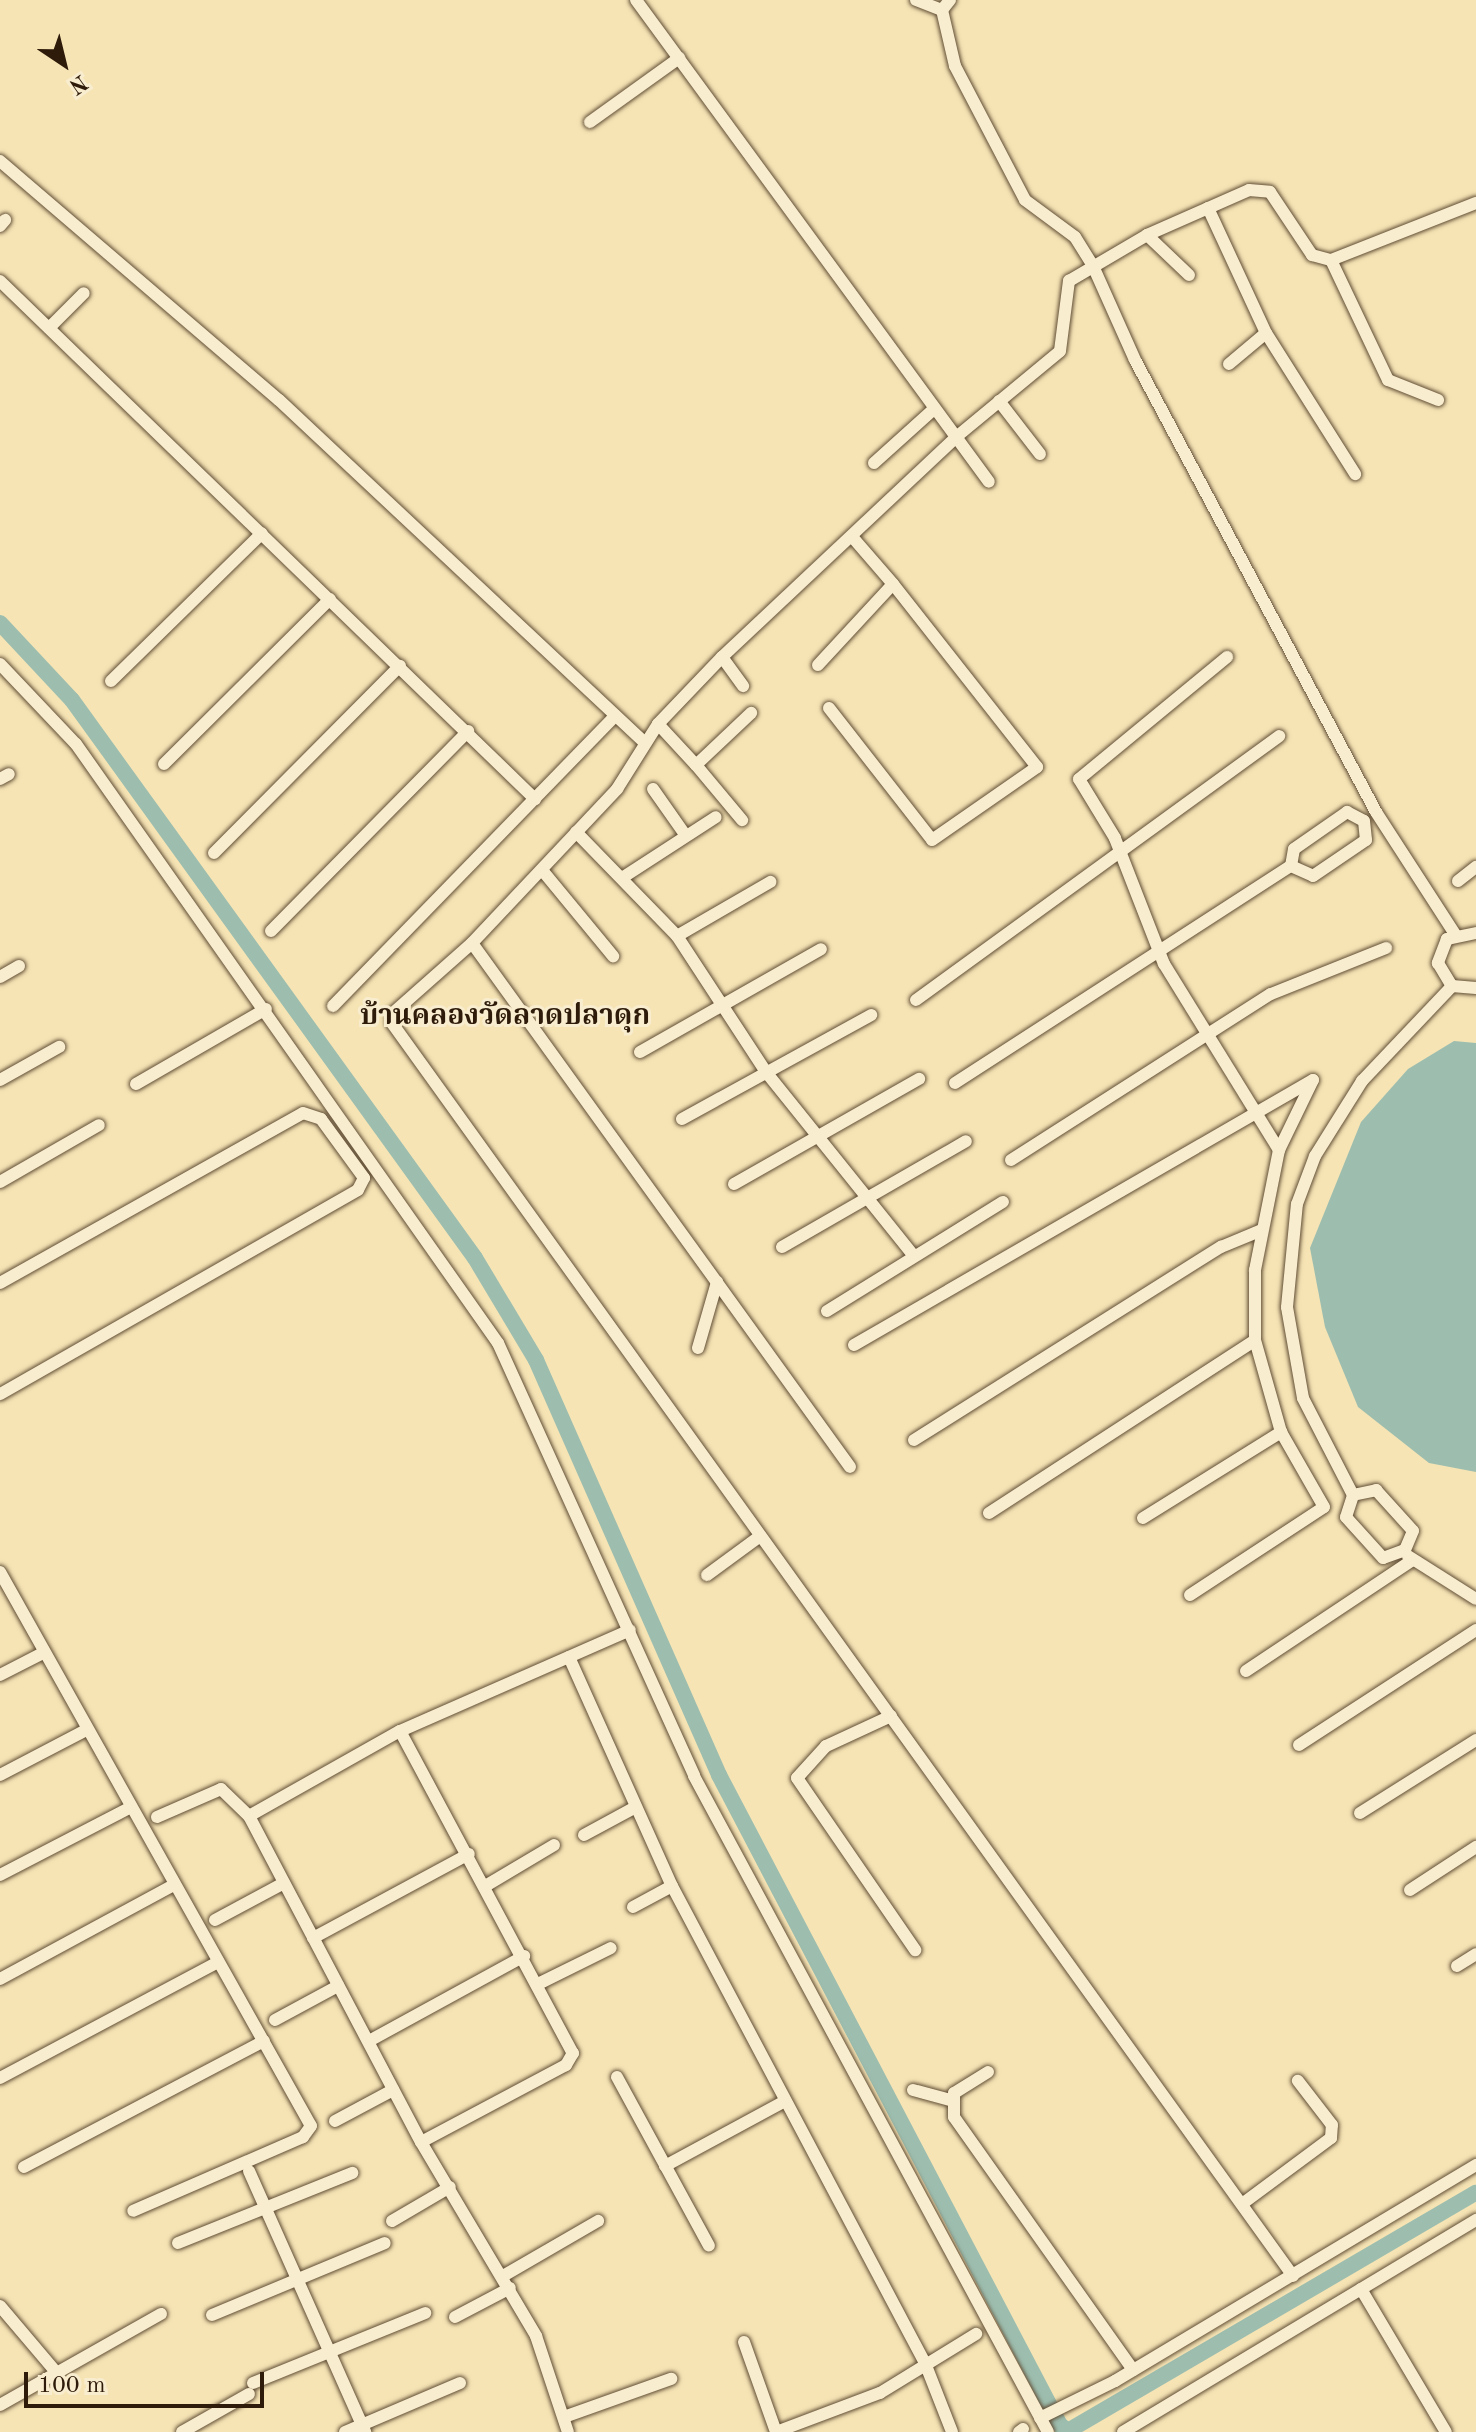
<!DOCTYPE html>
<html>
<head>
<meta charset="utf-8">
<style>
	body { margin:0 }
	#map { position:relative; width:1476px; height:2432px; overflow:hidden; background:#f6e4b5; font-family:"Old Standard TT","Noto Serif Thai",serif }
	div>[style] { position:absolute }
	.water>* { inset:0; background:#9dbeaf }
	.canal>* { height:16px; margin:-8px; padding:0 8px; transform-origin:8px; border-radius:8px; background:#9dbeaf }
	.roads { filter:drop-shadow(0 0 2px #604d35) drop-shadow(0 0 2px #604d35) }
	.street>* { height:12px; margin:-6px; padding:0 6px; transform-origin:6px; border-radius:6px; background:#f9edcf }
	span { translate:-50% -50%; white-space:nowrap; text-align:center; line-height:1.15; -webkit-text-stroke:6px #f9edcf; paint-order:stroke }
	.quarter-label { font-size:28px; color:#2e1b0a; font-weight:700 }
	.north { position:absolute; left:24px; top:24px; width:80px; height:80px; -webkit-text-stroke:6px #f9edcf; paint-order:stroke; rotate:145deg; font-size:22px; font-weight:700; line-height:32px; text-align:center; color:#2e1b0a }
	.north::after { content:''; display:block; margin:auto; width:28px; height:36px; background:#2e1b0a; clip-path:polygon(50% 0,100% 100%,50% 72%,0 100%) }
	.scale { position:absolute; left:24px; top:2372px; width:240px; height:36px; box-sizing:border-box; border:4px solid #2e1b0a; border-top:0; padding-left:10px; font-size:24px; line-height:28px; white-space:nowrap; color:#2e1b0a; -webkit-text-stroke:6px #f9edcf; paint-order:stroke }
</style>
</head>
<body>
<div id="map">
	<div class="water">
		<i style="clip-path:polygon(1454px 1041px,1476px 1043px,1476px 1472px,1429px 1463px,1358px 1407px,1325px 1327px,1310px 1248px,1361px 1122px,1408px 1069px)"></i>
	</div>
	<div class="canal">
		<i style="left:0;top:623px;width:105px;rotate:46.9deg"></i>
		<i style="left:72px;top:700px;width:688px;rotate:54.16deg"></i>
		<i style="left:475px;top:1258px;width:119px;rotate:59.1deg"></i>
		<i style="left:536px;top:1360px;width:454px;rotate:66.2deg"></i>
		<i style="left:719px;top:1775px;width:734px;rotate:62.32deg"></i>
		<i style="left:1060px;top:2425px;width:10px;rotate:37deg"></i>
		<i style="left:1068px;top:2431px;width:472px;rotate:-30.3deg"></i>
	</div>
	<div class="roads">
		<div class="street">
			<i style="left:636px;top:0;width:597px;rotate:53.78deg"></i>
			<i style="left:916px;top:0;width:28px;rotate:21deg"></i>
			<i style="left:950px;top:0;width:13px;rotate:129deg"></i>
			<i style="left:942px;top:10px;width:57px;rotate:76.9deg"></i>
			<i style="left:955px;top:66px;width:151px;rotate:62.4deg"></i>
			<i style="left:1025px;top:200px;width:62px;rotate:36.5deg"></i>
			<i style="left:1075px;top:237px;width:34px;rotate:58deg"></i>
			<i style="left:1093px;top:266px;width:103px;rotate:65.9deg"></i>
			<i style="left:1135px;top:360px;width:512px;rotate:61.93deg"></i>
			<i style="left:1376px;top:812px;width:145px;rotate:57.1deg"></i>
			<i style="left:590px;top:122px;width:110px;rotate:-35.7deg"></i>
			<i style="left:0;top:161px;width:367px;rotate:40.6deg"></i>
			<i style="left:279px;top:400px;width:500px;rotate:43.14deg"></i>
			<i style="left:1208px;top:208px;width:138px;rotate:65.1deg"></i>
			<i style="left:1266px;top:333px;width:167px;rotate:57.7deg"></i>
			<i style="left:0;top:226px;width:8px;rotate:-50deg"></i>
			<i style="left:1147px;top:235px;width:58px;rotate:43.6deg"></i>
			<i style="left:1331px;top:260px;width:133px;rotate:64.6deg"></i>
			<i style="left:1388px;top:380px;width:54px;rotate:21.8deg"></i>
			<i style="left:0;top:281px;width:745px;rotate:44.08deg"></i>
			<i style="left:49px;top:328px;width:49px;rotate:-45deg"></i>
			<i style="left:1229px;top:364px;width:48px;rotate:-40deg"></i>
			<i style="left:999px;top:401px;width:67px;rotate:52.3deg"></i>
			<i style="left:874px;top:463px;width:81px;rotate:-42deg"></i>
			<i style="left:722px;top:657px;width:36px;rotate:54deg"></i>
			<i style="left:0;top:664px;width:110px;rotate:46.5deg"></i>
			<i style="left:76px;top:744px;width:733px;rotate:54.84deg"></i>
			<i style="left:498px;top:1343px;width:475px;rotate:65.6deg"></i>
			<i style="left:694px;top:1776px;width:745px;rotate:61.65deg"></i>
			<i style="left:818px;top:665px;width:110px;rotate:-47.2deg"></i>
			<i style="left:893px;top:584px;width:60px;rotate:-130.9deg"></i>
			<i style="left:111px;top:681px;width:211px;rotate:-44.4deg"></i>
			<i style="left:829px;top:708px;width:167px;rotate:52deg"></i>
			<i style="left:932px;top:840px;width:128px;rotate:-34.8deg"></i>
			<i style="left:1037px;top:767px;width:233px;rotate:-128.2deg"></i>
			<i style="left:658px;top:724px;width:56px;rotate:47.2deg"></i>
			<i style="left:696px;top:765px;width:76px;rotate:-43.4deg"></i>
			<i style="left:164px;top:764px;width:234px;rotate:-44.8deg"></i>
			<i style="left:696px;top:765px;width:72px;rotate:50.1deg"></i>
			<i style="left:0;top:779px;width:10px;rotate:-29deg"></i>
			<i style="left:653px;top:789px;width:57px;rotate:54.9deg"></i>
			<i style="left:576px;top:832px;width:145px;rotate:45.8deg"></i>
			<i style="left:677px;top:936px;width:163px;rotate:56.8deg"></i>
			<i style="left:766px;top:1072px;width:236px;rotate:51.2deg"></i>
			<i style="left:214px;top:853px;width:264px;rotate:-45.2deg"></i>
			<i style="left:1291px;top:866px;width:24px;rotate:24deg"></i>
			<i style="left:1313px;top:876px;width:64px;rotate:-34.2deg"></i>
			<i style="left:1366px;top:840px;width:19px;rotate:-96deg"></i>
			<i style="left:542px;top:870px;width:112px;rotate:50.5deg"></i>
			<i style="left:625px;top:876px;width:108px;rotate:-33deg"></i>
			<i style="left:1458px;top:881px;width:23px;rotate:-38deg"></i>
			<i style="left:271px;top:931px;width:281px;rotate:-45.4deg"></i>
			<i style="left:1476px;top:933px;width:30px;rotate:168deg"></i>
			<i style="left:1447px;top:939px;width:26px;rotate:111deg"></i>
			<i style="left:1438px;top:963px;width:27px;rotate:59deg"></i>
			<i style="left:1452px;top:986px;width:24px;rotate:5deg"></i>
			<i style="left:677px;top:936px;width:108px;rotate:-30.1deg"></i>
			<i style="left:472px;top:943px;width:646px;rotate:54.19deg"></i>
			<i style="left:0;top:977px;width:22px;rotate:-30deg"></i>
			<i style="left:916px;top:1000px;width:449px;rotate:-36deg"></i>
			<i style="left:333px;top:1006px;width:405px;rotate:-45.8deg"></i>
			<i style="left:640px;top:1052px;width:208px;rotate:-29.6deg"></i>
			<i style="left:0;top:1080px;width:68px;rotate:-29.2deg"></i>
			<i style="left:955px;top:1083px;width:400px;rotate:-32.9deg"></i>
			<i style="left:1291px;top:866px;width:17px;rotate:-80deg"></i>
			<i style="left:1294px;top:849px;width:65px;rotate:-34.9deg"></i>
			<i style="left:1347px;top:812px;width:19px;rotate:28deg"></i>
			<i style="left:136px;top:1084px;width:150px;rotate:-30deg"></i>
			<i style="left:682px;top:1119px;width:216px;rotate:-28.8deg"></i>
			<i style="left:1011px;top:1160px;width:308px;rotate:-32.6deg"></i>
			<i style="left:1271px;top:994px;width:124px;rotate:-21.8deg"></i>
			<i style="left:0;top:1182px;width:114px;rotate:-29.9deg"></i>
			<i style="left:734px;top:1184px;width:213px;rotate:-29.6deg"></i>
			<i style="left:782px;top:1247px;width:212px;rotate:-29.9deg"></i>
			<i style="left:0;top:1283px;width:347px;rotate:-29.3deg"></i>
			<i style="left:303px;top:1113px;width:19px;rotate:18deg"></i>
			<i style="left:321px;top:1119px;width:73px;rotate:53.9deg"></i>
			<i style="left:364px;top:1178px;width:13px;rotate:117deg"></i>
			<i style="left:358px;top:1190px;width:412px;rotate:150.3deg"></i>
			<i style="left:827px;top:1311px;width:207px;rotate:-31.8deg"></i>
			<i style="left:854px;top:1345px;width:530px;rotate:-30deg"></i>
			<i style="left:1313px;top:1080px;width:78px;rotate:115.9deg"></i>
			<i style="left:698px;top:1348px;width:69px;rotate:-73.9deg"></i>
			<i style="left:914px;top:1440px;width:363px;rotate:-32.2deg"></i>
			<i style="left:1221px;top:1247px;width:44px;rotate:-22.5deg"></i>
			<i style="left:1353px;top:1495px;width:24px;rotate:-12deg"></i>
			<i style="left:1376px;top:1490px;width:55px;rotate:47.9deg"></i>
			<i style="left:1413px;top:1531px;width:21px;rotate:113deg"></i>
			<i style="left:1405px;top:1550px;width:23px;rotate:160deg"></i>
			<i style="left:1383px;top:1558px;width:55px;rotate:-132.1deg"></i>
			<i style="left:1346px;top:1517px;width:23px;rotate:-72deg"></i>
			<i style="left:1353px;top:1495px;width:109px;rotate:-117.3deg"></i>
			<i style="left:1303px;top:1398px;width:92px;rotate:-100deg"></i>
			<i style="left:1287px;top:1307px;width:103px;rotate:-84.5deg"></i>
			<i style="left:1297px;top:1204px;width:51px;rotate:-69.4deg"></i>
			<i style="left:1315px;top:1156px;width:89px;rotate:-57.9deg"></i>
			<i style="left:1362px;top:1081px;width:131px;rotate:-46.5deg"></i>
			<i style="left:989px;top:1513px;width:317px;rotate:-33deg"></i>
			<i style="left:1143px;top:1518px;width:163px;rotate:-31.9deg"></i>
			<i style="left:1408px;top:1556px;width:80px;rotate:32.3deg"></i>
			<i style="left:0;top:1572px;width:635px;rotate:60.69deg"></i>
			<i style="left:311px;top:2126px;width:14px;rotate:126deg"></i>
			<i style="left:303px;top:2137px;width:185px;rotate:156.5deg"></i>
			<i style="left:707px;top:1575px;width:64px;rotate:-36.2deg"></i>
			<i style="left:1190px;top:1595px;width:160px;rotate:-33.3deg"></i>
			<i style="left:1324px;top:1507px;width:86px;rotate:-119.8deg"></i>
			<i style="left:1281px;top:1432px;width:96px;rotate:-105.8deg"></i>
			<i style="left:1255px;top:1340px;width:70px;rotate:-90deg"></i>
			<i style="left:1255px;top:1270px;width:122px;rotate:-78.7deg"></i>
			<i style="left:1279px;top:1150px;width:219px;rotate:-121.7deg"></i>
			<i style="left:1164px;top:964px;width:135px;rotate:-111.3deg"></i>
			<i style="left:1115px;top:838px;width:69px;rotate:-121.4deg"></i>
			<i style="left:1079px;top:779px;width:192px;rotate:-39.5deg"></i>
			<i style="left:569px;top:1657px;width:251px;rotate:65.8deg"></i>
			<i style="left:672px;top:1886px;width:540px;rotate:62.06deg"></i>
			<i style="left:925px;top:2363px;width:74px;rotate:68.6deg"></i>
			<i style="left:1246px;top:1671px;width:198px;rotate:-33.7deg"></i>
			<i style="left:0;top:1675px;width:48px;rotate:-27.1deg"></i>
			<i style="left:891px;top:1716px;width:72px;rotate:155.2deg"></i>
			<i style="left:826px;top:1746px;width:43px;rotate:132.2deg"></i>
			<i style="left:797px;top:1778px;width:209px;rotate:55.5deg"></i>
			<i style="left:400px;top:1731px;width:366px;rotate:61.8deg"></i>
			<i style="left:573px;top:2053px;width:14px;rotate:120deg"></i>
			<i style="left:566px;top:2065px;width:164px;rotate:152deg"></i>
			<i style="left:1299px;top:1745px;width:211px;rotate:-33deg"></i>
			<i style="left:0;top:1775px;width:97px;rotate:-27.6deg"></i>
			<i style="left:1360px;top:1813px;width:137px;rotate:-32.2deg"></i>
			<i style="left:249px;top:1816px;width:173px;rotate:-29.4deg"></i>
			<i style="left:400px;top:1731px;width:251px;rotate:-23.7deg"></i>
			<i style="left:157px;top:1817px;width:70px;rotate:-23.6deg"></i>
			<i style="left:221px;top:1789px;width:39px;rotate:44deg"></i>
			<i style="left:249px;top:1816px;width:369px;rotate:62.2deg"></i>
			<i style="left:421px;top:2142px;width:226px;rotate:59.3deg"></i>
			<i style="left:536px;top:2336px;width:101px;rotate:71.6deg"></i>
			<i style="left:584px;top:1835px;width:57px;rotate:-28.4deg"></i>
			<i style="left:0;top:1875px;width:145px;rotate:-27.4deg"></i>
			<i style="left:487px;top:1885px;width:78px;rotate:-30.8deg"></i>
			<i style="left:1410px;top:1890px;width:79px;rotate:-33.1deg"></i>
			<i style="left:633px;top:1907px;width:44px;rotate:-28.3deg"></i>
			<i style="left:215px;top:1920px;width:78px;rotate:-28.2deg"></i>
			<i style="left:313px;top:1938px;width:177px;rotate:-28.3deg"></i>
			<i style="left:1457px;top:1966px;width:22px;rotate:-32deg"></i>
			<i style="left:0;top:1979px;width:198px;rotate:-28.4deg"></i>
			<i style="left:538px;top:1984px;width:81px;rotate:-26.3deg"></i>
			<i style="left:275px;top:2020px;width:72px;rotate:-28.4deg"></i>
			<i style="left:369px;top:2041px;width:177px;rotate:-28.7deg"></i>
			<i style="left:988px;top:2072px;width:40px;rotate:148deg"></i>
			<i style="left:954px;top:2093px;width:24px;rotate:90deg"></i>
			<i style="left:954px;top:2117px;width:310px;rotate:54.7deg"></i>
			<i style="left:617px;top:2077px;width:192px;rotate:61.4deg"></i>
			<i style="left:0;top:2078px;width:247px;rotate:-28deg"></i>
			<i style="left:913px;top:2090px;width:38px;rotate:15deg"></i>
			<i style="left:335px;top:2121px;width:66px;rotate:-28.1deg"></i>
			<i style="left:665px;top:2166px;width:136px;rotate:-28.4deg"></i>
			<i style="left:24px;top:2167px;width:271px;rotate:-27.7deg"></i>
			<i style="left:249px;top:2171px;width:286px;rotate:66deg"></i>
			<i style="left:1242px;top:2204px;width:111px;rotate:-36.6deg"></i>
			<i style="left:1331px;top:2138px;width:13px;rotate:-86deg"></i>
			<i style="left:1332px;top:2125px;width:56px;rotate:-127.7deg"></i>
			<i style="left:392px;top:2221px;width:67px;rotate:-30.4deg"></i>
			<i style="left:178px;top:2243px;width:188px;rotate:-21.9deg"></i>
			<i style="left:503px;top:2276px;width:110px;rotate:-30.1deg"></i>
			<i style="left:1293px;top:2276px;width:1543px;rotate:-125.72deg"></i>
			<i style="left:392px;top:1023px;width:10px;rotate:-84deg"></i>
			<i style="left:393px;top:1013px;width:106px;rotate:-41.5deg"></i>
			<i style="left:472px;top:943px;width:212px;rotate:-46.7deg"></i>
			<i style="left:617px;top:789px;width:77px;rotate:-57.8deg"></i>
			<i style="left:658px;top:724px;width:93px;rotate:-46.3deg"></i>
			<i style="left:722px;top:657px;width:320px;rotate:-43.2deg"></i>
			<i style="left:955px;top:438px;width:136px;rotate:-39.6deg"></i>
			<i style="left:1060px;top:351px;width:71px;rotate:-82.7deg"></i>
			<i style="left:1069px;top:281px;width:91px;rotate:-30.5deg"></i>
			<i style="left:1147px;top:235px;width:111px;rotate:-23.8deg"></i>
			<i style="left:1249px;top:190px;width:21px;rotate:5deg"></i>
			<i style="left:1270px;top:192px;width:76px;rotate:56.3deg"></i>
			<i style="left:1312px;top:255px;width:20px;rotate:15deg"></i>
			<i style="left:1331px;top:260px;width:156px;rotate:-21.5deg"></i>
			<i style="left:1361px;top:2289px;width:166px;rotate:59.3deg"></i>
			<i style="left:0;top:2306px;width:87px;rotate:49.7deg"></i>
			<i style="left:212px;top:2315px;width:187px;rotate:-22.6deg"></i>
			<i style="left:455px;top:2317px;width:62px;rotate:-27.8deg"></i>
			<i style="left:744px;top:2342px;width:96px;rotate:70.4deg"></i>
			<i style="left:253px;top:2383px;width:186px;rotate:-22.1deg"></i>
			<i style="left:0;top:2405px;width:185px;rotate:-29.5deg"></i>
			<i style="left:564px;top:2417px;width:114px;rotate:-19.6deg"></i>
			<i style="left:1040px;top:2418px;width:84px;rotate:-26.3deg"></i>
			<i style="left:1115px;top:2381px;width:421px;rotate:-30.9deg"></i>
			<i style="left:182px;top:2432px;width:77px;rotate:-29.6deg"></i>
			<i style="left:345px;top:2432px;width:125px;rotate:-23.1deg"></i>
			<i style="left:776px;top:2432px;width:111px;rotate:-20.6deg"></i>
			<i style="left:880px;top:2393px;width:113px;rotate:-31.6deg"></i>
			<i style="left:1019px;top:2432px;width:5px;rotate:-37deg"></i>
			<i style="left:1123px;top:2432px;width:412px;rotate:-31deg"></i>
		</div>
	</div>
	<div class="quarter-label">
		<span style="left:505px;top:1017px">บ้านคลองวัดลาดปลาดุก</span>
	</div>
	<div class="north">N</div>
	<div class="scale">100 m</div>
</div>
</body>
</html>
